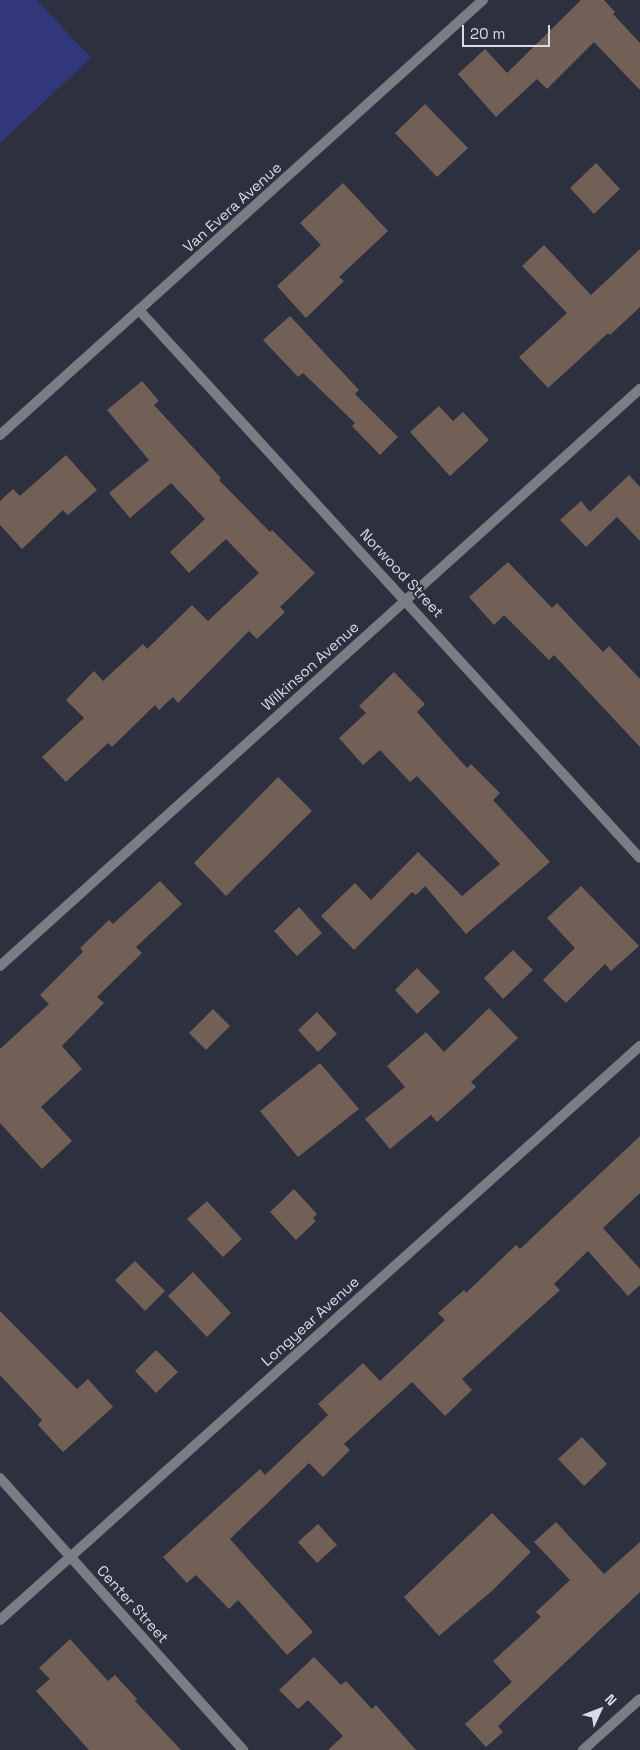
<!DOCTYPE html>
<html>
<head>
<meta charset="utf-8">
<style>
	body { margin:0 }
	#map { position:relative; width:640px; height:1750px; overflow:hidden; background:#2d303f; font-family:"Space Grotesk",sans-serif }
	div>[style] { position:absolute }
	.green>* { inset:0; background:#32377c }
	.building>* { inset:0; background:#726056 }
	.minor>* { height:10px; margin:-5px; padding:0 5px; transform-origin:5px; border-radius:5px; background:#7b7d85 }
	span { translate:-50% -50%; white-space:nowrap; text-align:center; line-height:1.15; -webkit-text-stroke:4px #2d303f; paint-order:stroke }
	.street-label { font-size:15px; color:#d9dbe5 }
	.north { position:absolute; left:575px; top:1685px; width:50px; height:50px; -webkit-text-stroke:4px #2d303f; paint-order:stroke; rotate:47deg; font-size:14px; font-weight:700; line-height:20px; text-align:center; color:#d9dbe5 }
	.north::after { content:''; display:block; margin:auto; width:18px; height:22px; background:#d9dbe5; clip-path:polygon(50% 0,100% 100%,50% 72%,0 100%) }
	.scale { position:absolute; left:462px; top:25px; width:88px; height:22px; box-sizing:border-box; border:2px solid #d9dbe5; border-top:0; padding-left:6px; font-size:15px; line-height:18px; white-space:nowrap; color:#d9dbe5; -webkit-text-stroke:4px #2d303f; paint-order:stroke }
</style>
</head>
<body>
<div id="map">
	<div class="green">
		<i style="clip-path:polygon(0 0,37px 0,91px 58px,0 143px)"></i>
	</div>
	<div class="building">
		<i style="clip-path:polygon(581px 0,604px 0,615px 12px,613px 14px,640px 43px,640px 90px,594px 42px,547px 89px,537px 79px,496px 117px,458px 74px,485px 49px,507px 73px)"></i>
		<i style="clip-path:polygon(425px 104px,468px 148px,437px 177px,395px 133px)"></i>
		<i style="clip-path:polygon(596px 163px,620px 189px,594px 214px,570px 188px)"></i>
		<i style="clip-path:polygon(343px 183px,388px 231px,339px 277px,344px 281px,306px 318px,277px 286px,321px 245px,300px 223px)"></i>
		<i style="clip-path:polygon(544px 245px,591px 295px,640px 249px,640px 307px,610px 335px,608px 333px,548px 388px,519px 357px,567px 313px,522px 266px)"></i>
		<i style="clip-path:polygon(290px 316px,359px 390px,355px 394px,398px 437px,380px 455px,352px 426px,355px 423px,303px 373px,298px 377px,263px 340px)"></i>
		<i style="clip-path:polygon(142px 381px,159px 401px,154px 405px,221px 478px,219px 480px,270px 532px,272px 530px,315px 573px,280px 607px,285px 612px,257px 639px,249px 631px,178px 703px,173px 697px,159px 710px,155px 705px,112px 747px,108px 743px,66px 782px,42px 757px,84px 718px,66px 700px,94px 671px,103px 681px,143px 644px,147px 649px,192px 605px,208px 621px,259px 573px,226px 539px,189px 573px,170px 552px,205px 519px,171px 483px,130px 518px,109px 493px,149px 460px,107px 410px)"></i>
		<i style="clip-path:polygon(439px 406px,453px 421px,463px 412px,489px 440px,450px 476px,410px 432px)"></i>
		<i style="clip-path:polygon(66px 455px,97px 490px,68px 515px,63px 510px,22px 549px,0 525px,0 501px,13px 489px,20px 496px)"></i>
		<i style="clip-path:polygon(629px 475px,640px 487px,640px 541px,617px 517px,586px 547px,560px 520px,581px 501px,590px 512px)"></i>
		<i style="clip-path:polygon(508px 562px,552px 608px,557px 603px,603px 652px,609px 646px,640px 679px,640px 747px,554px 655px,549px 660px,504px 615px,494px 625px,469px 597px)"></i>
		<i style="clip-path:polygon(394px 672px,425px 704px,417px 712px,467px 768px,471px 764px,500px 793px,493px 800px,550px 862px,466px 934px,425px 886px,416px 895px,412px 892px,354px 950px,321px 916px,355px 883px,371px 900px,418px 852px,462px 896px,500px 864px,417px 776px,410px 782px,380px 750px,363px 765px,339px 738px,366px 713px,359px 706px)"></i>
		<i style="clip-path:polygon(278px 777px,312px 811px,226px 896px,194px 863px)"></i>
		<i style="clip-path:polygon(160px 881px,182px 904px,136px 947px,142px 953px,97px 997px,104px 1003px,62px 1046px,82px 1069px,41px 1107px,72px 1141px,42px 1169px,0 1123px,0 1049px,49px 1004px,40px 995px,83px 952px,80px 948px,109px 920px,113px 924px)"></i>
		<i style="clip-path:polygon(581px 886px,639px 946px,611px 971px,605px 964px,566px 1003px,543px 980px,575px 948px,547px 918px)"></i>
		<i style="clip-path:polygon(299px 907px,322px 933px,297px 956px,274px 931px)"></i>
		<i style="clip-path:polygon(513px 950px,533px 970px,503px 999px,484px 978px)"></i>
		<i style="clip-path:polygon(417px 968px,440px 992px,417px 1014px,395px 990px)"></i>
		<i style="clip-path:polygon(489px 1008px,518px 1038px,471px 1082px,476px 1087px,437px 1122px,431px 1115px,390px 1149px,365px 1119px,405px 1087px,387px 1066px,426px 1032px,444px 1052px)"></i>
		<i style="clip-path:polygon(213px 1009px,230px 1026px,206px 1050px,189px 1033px)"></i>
		<i style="clip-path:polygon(317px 1012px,337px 1034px,318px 1052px,298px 1030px)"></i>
		<i style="clip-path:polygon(320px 1063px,359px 1109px,298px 1157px,260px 1111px)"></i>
		<i style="clip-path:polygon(640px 1136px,640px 1193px,603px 1228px,640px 1269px,640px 1285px,628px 1296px,588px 1251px,554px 1284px,560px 1290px,462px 1379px,472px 1390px,445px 1416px,412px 1382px,344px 1444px,350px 1450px,323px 1477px,309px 1463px,230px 1539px,313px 1632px,287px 1655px,238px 1600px,229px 1609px,196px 1575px,187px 1583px,163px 1557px,260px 1469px,265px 1475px,328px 1415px,318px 1404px,363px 1363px,380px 1381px,445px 1320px,438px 1313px,464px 1290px,466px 1293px,516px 1245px,520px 1249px)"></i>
		<i style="clip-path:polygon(294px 1189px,317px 1214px,313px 1218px,316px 1221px,296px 1240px,270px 1212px)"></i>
		<i style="clip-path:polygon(207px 1201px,242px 1239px,223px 1257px,187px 1219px)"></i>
		<i style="clip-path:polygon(135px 1261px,165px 1291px,145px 1311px,115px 1280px)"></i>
		<i style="clip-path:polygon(193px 1272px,231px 1313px,207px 1337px,168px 1296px)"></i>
		<i style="clip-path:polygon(0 1311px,77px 1389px,88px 1379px,113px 1407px,63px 1452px,38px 1425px,42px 1420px,0 1375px)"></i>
		<i style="clip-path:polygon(156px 1350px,178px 1372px,156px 1393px,135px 1371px)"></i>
		<i style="clip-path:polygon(582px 1437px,607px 1464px,584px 1486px,558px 1459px)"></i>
		<i style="clip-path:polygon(492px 1513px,531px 1552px,493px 1590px,439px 1636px,404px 1597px)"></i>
		<i style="clip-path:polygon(556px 1522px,604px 1574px,640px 1542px,640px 1592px,498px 1726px,503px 1732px,486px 1747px,465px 1724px,512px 1682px,493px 1661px,541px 1617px,536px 1612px,570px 1580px,534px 1542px)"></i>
		<i style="clip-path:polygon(318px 1524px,337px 1545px,317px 1563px,298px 1542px)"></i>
		<i style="clip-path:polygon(70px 1639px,108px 1681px,115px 1675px,137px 1699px,135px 1701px,181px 1750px,89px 1750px,36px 1691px,50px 1679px,39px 1668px)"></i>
		<i style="clip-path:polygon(314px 1657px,341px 1685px,346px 1681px,372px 1709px,376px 1705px,416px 1750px,328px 1750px,343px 1736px,308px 1700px,298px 1709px,279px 1690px)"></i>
	</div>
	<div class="minor">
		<i style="left:139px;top:310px;width:742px;rotate:47.57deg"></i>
		<i style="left:0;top:435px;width:650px;rotate:-42.01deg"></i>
		<i style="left:0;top:966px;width:862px;rotate:-42.04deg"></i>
		<i style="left:0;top:1478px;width:365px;rotate:48.2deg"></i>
		<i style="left:0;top:1620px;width:860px;rotate:-41.89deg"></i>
		<i style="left:583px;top:1750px;width:76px;rotate:-41.8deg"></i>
	</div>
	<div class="street-label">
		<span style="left:232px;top:207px;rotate:-42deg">Van Evera Avenue</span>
		<span style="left:402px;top:573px;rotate:47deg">Norwood Street</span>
		<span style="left:310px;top:666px;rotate:-42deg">Wilkinson Avenue</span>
		<span style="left:310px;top:1321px;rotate:-42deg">Longyear Avenue</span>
		<span style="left:133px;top:1604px;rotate:48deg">Center Street</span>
	</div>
	<div class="north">N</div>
	<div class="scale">20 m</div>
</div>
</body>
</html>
